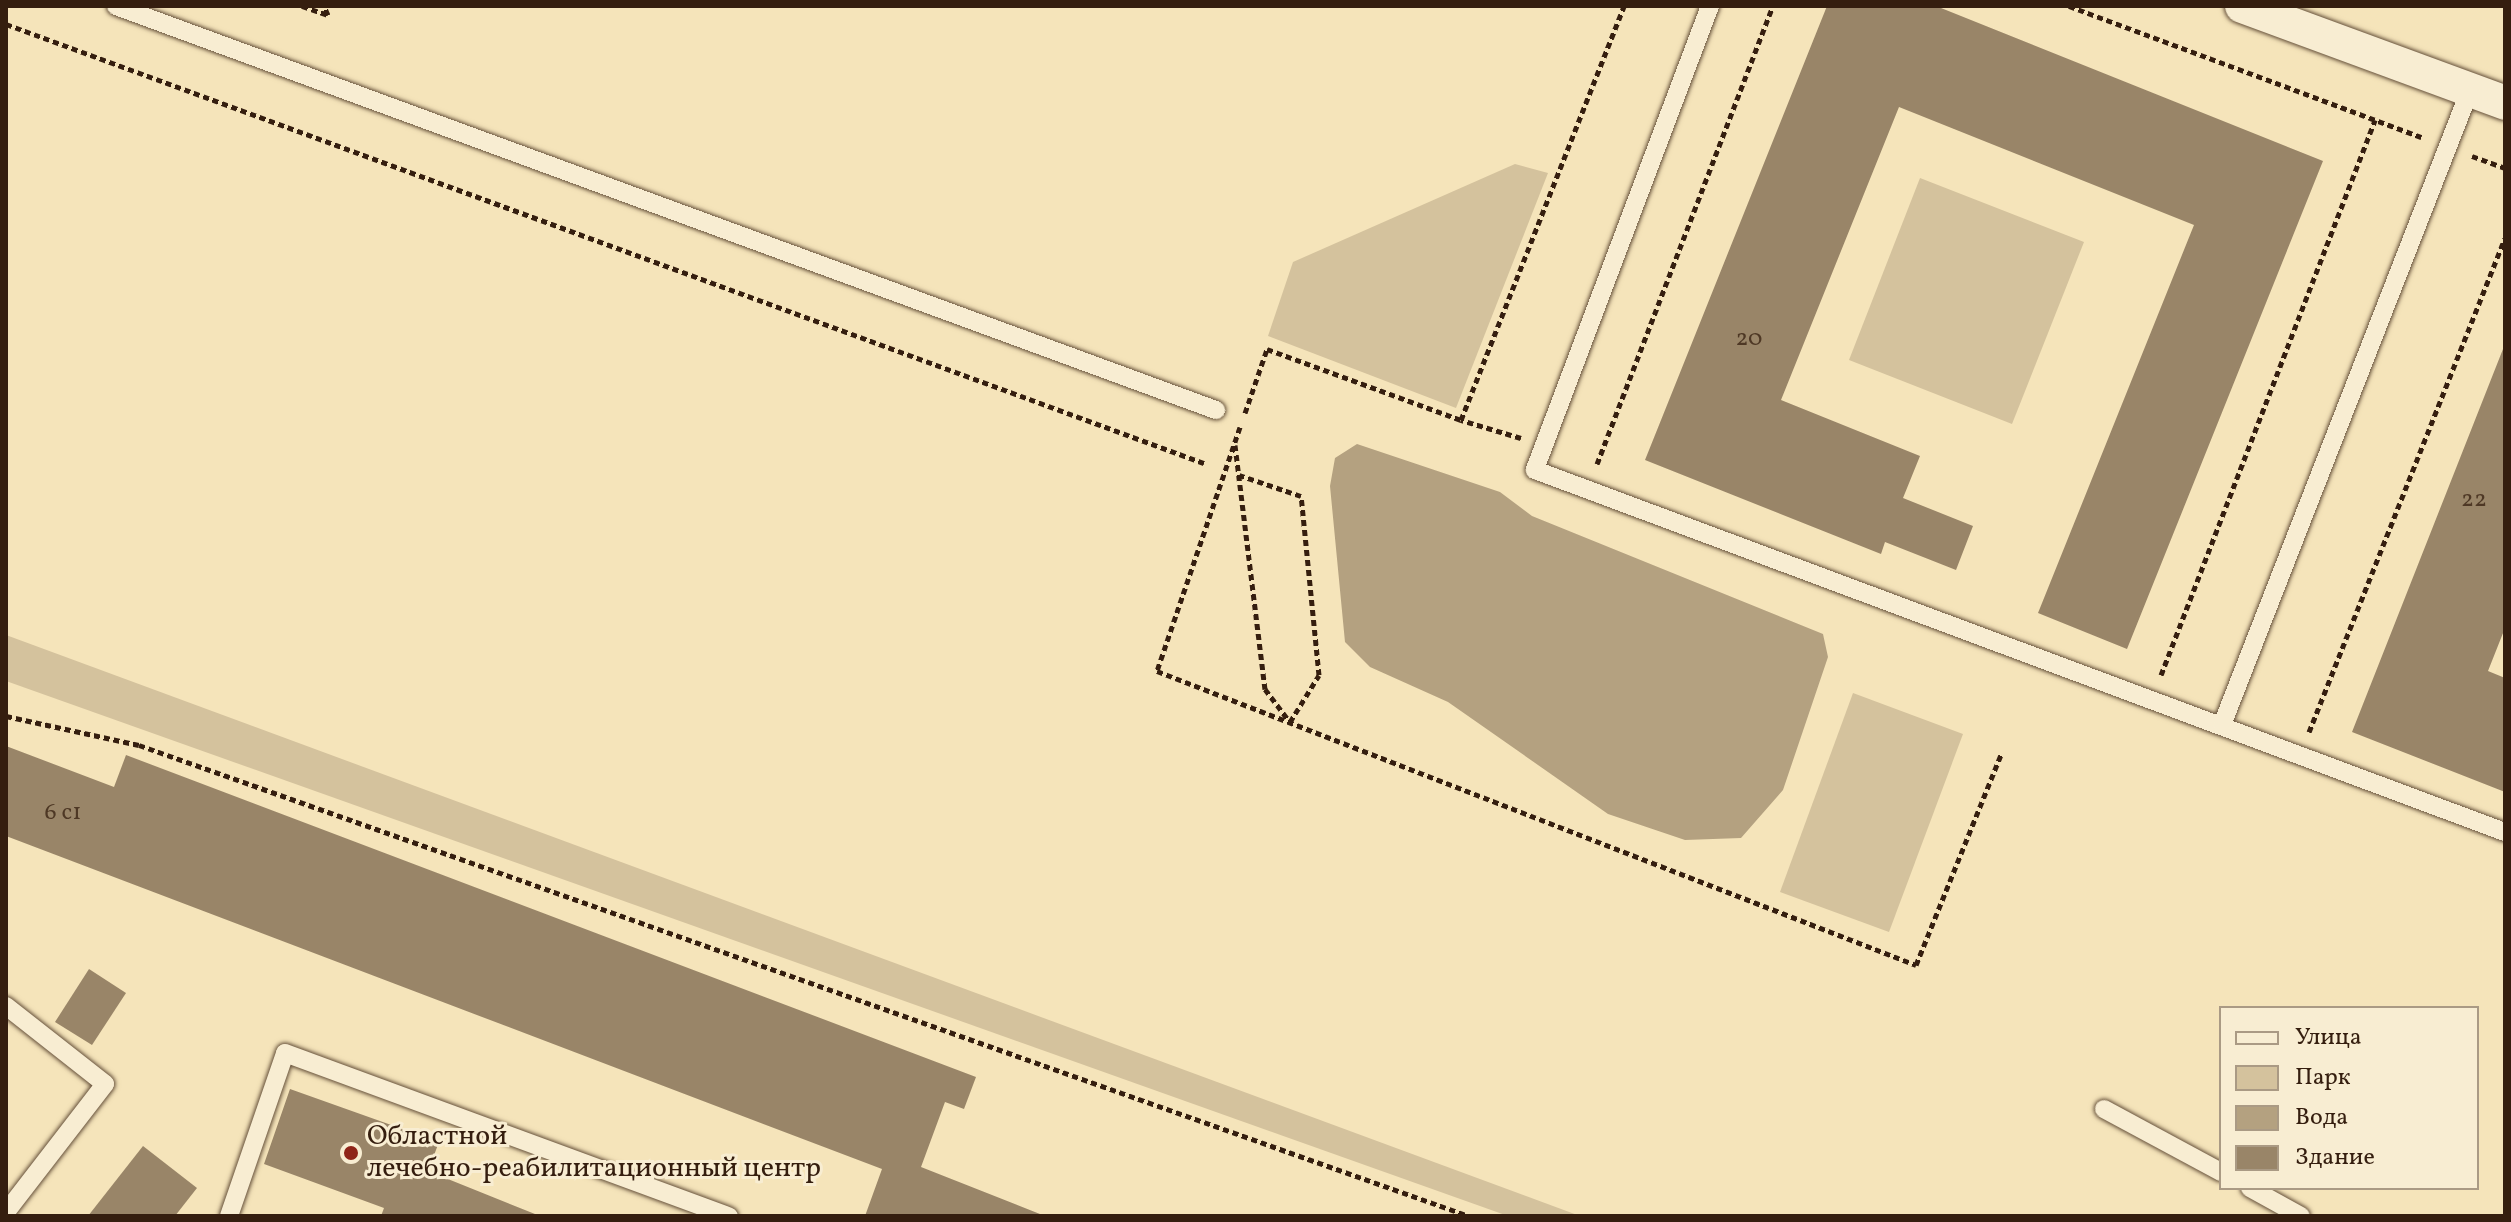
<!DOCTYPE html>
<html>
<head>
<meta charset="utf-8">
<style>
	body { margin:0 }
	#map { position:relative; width:2511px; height:1222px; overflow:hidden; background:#f5e4ba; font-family:Vollkorn,serif }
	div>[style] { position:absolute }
	.green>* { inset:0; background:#d4c29d }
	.water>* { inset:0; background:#b4a180 }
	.building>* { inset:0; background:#998568 }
	.path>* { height:5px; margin-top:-2.5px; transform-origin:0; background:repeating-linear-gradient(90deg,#351e0f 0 6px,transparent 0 10px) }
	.roads { filter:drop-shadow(0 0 2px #65503a) drop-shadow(0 0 2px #65503a) }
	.service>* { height:18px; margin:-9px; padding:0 9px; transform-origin:9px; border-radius:9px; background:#f8edd2 }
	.minor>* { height:34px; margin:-17px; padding:0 17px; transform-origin:17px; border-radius:17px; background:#f8edd2 }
	.dots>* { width:22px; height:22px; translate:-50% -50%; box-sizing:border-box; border:4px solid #f8edd2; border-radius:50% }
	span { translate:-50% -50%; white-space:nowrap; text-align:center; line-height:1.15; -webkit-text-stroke:6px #f8edd2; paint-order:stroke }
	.number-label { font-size:24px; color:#4e3825 }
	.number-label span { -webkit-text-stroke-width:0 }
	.poi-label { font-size:28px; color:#351e0f }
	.left { translate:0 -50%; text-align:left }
	.frame { position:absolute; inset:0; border:8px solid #351e0f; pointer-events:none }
	.legend { position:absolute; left:2219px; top:1006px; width:260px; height:184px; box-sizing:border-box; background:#f8edd2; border:2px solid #aa9a84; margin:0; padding:10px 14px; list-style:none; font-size:24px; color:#351e0f }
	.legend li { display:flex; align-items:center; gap:16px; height:40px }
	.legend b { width:40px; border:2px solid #aa9a84 }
</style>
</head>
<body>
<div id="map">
	<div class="green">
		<i style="clip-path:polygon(1515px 164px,1548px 173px,1456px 408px,1268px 336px,1293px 262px)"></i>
		<i style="clip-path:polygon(1920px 178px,2084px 242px,2012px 424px,1849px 360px)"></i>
		<i style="clip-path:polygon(6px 635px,1580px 1216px,1508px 1216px,6px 681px)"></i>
		<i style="clip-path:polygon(1853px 693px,1963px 734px,1889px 932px,1780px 892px)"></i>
	</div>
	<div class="water">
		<i style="clip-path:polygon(1357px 444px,1500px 492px,1532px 516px,1823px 634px,1828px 657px,1783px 790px,1741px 838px,1685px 840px,1608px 814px,1448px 702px,1370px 667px,1345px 642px,1330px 486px,1335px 458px)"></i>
	</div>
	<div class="building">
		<i style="clip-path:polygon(1827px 6px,1936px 6px,2323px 161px,2127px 649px,2038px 613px,2194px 225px,1899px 107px,1781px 400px,1920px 456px,1903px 498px,1973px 526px,1956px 570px,1885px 542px,1881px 554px,1645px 460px)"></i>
		<i style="clip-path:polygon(2503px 349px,2505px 628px,2488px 671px,2505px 678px,2505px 792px,2352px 732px)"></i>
		<i style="clip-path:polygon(6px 746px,114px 787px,126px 755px,976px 1077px,964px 1109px,945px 1102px,921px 1167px,1045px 1216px,865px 1216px,882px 1169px,6px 836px)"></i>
		<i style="clip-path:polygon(89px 969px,126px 993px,92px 1045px,55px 1022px)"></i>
		<i style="clip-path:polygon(290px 1089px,439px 1142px,428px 1171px,540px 1216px,381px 1216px,384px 1208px,264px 1164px)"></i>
		<i style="clip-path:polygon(143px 1146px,197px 1188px,175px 1216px,88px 1216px)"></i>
	</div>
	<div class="path">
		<i style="left:302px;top:6px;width:28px;rotate:19deg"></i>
		<i style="left:328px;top:15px;width:10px;rotate:-114deg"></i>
		<i style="left:2069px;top:6px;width:376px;rotate:20.4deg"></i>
		<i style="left:6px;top:24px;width:1276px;rotate:20.13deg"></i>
		<i style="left:2472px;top:156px;width:35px;rotate:20deg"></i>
		<i style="left:1245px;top:413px;width:68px;rotate:-71deg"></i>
		<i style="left:1267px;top:349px;width:207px;rotate:20.1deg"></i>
		<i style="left:1240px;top:427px;width:258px;rotate:108.8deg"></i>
		<i style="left:1157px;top:671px;width:814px;rotate:21.17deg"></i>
		<i style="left:1916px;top:965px;width:227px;rotate:-68deg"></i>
		<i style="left:1521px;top:438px;width:63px;rotate:-163.3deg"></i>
		<i style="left:1461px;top:420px;width:445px;rotate:-68.5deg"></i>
		<i style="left:1235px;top:445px;width:246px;rotate:83deg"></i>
		<i style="left:1265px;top:689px;width:41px;rotate:52.9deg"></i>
		<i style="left:1290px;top:722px;width:55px;rotate:-58.3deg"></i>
		<i style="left:1319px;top:675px;width:180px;rotate:-95.7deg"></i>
		<i style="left:1301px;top:496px;width:65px;rotate:-161.3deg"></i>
		<i style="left:1597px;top:464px;width:491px;rotate:-69deg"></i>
		<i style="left:2161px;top:675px;width:595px;rotate:-68.91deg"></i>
		<i style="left:6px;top:716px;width:136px;rotate:12.3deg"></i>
		<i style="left:139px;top:745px;width:1411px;rotate:19.5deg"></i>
		<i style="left:2309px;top:732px;width:531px;rotate:-68.36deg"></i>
	</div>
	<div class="roads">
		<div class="service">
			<i style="left:116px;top:6px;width:1172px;rotate:20.17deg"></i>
			<i style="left:1710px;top:6px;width:496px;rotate:110.7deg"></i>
			<i style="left:1535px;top:470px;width:1035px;rotate:20.47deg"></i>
			<i style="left:2222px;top:725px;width:682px;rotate:-68.67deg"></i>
			<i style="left:6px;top:1006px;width:126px;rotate:38.2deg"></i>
			<i style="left:105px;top:1084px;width:162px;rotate:127.7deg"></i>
			<i style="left:2104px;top:1109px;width:133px;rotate:28.3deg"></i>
			<i style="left:2250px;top:1188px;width:58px;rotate:28.8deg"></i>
			<i style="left:229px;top:1216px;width:172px;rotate:-71deg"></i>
			<i style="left:285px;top:1053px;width:473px;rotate:20.2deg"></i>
		</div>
		<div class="minor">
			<i style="left:2242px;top:6px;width:280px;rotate:20.2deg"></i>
		</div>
	</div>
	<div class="dots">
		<i style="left:351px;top:1153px;background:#8f2418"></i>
	</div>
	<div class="number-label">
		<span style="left:1749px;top:340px">20</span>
		<span style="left:2474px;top:501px">22</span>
		<span style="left:63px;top:814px">6 с1</span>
	</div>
	<div class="poi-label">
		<span class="left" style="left:367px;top:1153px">Областной<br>лечебно-реабилитационный центр</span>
	</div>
	<div class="frame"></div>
	<ul class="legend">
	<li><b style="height:10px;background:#f8edd2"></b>Улица</li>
	<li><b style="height:22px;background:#d4c29d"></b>Парк</li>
	<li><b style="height:22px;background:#b4a180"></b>Вода</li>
	<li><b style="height:22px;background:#998568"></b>Здание</li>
	</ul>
</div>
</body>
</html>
